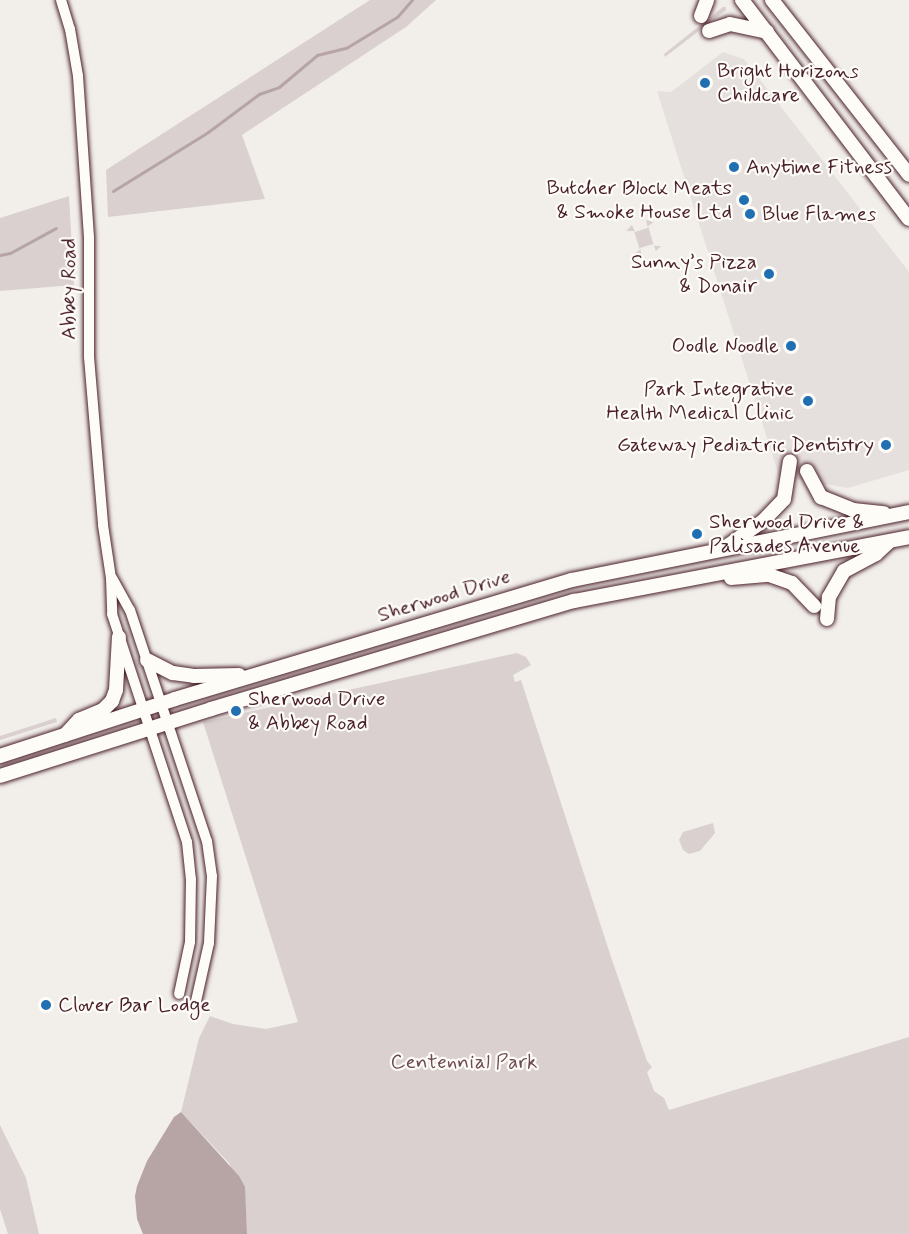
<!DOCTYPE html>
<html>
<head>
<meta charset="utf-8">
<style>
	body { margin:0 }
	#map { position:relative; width:909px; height:1234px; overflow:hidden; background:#f2efeb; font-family:Mynerve,sans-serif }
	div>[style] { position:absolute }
	.built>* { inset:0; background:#e5dfdd }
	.green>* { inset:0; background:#d9d0cf }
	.water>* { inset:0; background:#b7a5a6 }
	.stream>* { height:3px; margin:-1.5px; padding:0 1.5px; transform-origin:1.5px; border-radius:1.5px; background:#b7a5a6 }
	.roads { filter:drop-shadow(0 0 2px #4a1f2b) drop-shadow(0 0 2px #4a1f2b) }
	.minor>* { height:10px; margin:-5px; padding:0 5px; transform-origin:5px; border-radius:5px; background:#fdfcf7 }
	.major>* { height:14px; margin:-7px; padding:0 7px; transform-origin:7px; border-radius:7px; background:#fdfcf7 }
	.dots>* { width:16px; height:16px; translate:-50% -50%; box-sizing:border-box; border:3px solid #fdfcf7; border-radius:50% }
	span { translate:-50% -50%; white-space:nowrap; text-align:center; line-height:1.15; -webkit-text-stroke:4.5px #fdfcf7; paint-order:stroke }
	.poi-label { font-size:21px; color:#4a1f2b }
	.left { translate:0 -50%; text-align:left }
	.right { translate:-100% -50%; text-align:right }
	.street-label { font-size:21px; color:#4a1f2b }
	.park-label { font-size:21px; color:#6e4b54 }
</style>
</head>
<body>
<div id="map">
	<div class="built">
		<i style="clip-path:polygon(723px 52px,744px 59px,909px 272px,909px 470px,848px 488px,779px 476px,657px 91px,671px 92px)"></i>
	</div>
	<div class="green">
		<i style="clip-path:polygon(370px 0,436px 0,406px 27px,242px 135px,265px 199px,108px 217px,106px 170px)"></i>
		<i style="clip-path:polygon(723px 7px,726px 7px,726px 10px,665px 57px,664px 54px)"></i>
		<i style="clip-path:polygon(69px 196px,74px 285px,0 291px,0 218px)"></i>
		<i style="clip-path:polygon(646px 220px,654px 222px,648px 226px,654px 246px,661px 246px,656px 251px,653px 244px,640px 248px,642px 256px,638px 256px,633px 254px,640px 250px,634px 231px,626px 231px,632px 225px,635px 232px,648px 228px)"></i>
		<i style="clip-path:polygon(517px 653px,526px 657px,531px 665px,513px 675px,515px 682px,521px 680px,611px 957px,647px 1061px,652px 1067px,647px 1072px,654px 1091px,664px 1098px,669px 1110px,909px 1037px,909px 1234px,247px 1234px,245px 1198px,229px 1163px,181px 1112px,199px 1038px,210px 1016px,233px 1024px,266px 1029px,298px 1022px,203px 722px)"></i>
		<i style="clip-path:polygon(56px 718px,57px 722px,0 740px,0 736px)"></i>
		<i style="clip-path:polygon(713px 823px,715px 833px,700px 851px,689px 854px,683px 850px,679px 840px,683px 832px)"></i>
		<i style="clip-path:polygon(0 1125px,26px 1178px,39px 1234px,8px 1234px,0 1209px)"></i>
	</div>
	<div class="water">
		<i style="clip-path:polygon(181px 1112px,239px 1176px,245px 1187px,247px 1234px,143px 1234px,137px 1219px,135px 1196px,137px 1186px,147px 1161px,174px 1117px)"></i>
	</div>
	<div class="stream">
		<i style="left:113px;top:191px;width:112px;rotate:-31.8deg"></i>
		<i style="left:208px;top:132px;width:64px;rotate:-36.7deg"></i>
		<i style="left:259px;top:94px;width:21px;rotate:-19deg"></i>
		<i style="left:279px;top:87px;width:50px;rotate:-40.1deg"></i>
		<i style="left:317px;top:55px;width:30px;rotate:-14deg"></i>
		<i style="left:346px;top:48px;width:60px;rotate:-31.3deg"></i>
		<i style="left:397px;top:17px;width:23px;rotate:-49deg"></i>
		<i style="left:0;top:255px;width:10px;rotate:-11deg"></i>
		<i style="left:10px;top:253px;width:52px;rotate:-28.5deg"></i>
	</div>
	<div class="roads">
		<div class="minor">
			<i style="left:61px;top:0;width:30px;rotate:73deg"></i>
			<i style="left:70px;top:29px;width:48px;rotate:80.3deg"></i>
			<i style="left:78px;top:76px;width:162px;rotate:86.1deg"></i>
			<i style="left:89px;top:238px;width:119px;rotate:90deg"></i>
			<i style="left:89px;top:357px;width:169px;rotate:85.2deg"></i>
			<i style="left:103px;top:525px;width:54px;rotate:81.4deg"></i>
			<i style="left:111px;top:578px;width:36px;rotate:88deg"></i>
			<i style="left:112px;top:614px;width:240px;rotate:71.8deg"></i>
			<i style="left:187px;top:842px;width:37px;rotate:84deg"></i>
			<i style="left:191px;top:879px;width:63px;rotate:90.9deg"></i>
			<i style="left:190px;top:942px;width:53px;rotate:101.9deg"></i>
			<i style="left:112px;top:578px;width:37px;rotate:61deg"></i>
			<i style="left:130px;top:610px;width:243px;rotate:71.6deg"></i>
			<i style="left:207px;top:841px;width:35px;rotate:82deg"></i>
			<i style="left:212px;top:876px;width:67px;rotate:92.6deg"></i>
			<i style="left:209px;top:943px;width:59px;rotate:102.6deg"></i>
		</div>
		<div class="major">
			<i style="left:742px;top:0;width:275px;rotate:52.7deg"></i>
			<i style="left:772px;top:0;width:222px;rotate:51.9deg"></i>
			<i style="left:701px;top:16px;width:17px;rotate:-69deg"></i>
			<i style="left:709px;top:31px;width:22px;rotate:-18deg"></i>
			<i style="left:730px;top:24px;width:38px;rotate:12deg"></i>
			<i style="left:807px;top:471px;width:30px;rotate:62deg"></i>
			<i style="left:821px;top:497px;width:35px;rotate:22deg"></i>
			<i style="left:853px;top:510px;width:31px;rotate:6deg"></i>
			<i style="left:726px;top:547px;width:45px;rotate:-35.1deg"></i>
			<i style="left:763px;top:521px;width:30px;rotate:-46deg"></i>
			<i style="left:784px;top:499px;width:38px;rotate:-81deg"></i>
			<i style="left:731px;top:578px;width:38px;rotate:-5deg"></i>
			<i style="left:769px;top:575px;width:24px;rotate:19deg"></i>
			<i style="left:792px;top:583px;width:32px;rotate:46deg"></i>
			<i style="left:827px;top:619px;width:22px;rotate:-85deg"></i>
			<i style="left:829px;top:597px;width:30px;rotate:-60deg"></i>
			<i style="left:844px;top:571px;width:36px;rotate:-28deg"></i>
			<i style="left:876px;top:554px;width:18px;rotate:-43deg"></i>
			<i style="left:147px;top:660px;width:29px;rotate:27deg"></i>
			<i style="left:173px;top:673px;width:21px;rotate:8deg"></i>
			<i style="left:194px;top:676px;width:45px;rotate:-1.3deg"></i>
			<i style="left:65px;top:735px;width:21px;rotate:-47deg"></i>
			<i style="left:79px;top:720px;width:26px;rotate:-23deg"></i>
			<i style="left:103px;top:710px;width:13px;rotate:-45deg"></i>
			<i style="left:112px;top:701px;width:12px;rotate:-70deg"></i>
			<i style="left:116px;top:690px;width:53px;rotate:-86.8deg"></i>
			<i style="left:0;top:756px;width:184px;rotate:-18deg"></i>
			<i style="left:175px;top:699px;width:414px;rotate:-16.7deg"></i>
			<i style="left:572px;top:580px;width:344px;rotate:-11.4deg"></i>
			<i style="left:0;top:776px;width:221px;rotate:-17.6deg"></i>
			<i style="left:211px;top:709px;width:379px;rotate:-16.6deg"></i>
			<i style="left:574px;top:601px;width:341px;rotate:-10.8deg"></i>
		</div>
	</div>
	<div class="dots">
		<i style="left:705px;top:83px;background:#1f6fb2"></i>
		<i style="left:734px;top:167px;background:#1f6fb2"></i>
		<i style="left:744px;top:200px;background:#1f6fb2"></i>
		<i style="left:750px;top:214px;background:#1f6fb2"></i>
		<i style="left:769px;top:274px;background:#1f6fb2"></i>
		<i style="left:791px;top:346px;background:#1f6fb2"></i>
		<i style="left:808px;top:401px;background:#1f6fb2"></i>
		<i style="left:886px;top:445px;background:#1f6fb2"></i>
		<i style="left:697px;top:534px;background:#1f6fb2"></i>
		<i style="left:236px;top:711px;background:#1f6fb2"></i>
		<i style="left:46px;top:1005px;background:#1f6fb2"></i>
	</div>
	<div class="poi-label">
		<span class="left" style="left:717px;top:83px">Bright Horizons<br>Childcare</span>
		<span class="left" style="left:746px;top:167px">Anytime Fitness</span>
		<span class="right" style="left:732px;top:200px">Butcher Block Meats<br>&amp; Smoke House Ltd</span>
		<span class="left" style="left:762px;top:214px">Blue Flames</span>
		<span class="right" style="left:757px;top:274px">Sunny’s Pizza<br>&amp; Donair</span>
		<span class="right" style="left:779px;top:346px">Oodle Noodle</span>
		<span class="right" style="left:794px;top:401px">Park Integrative<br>Health Medical Clinic</span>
		<span class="right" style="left:874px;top:445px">Gateway Pediatric Dentistry</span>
		<span class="left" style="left:709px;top:534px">Sherwood Drive &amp;<br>Palisades Avenue</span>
		<span class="left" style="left:248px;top:711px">Sherwood Drive<br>&amp; Abbey Road</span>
		<span class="left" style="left:58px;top:1005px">Clover Bar Lodge</span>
	</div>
	<div class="street-label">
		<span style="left:69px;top:289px;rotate:-90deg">Abbey Road</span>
		<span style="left:444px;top:596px;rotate:-17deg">Sherwood Drive</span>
	</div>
	<div class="park-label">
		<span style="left:464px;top:1062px">Centennial Park</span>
	</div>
</div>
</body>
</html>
